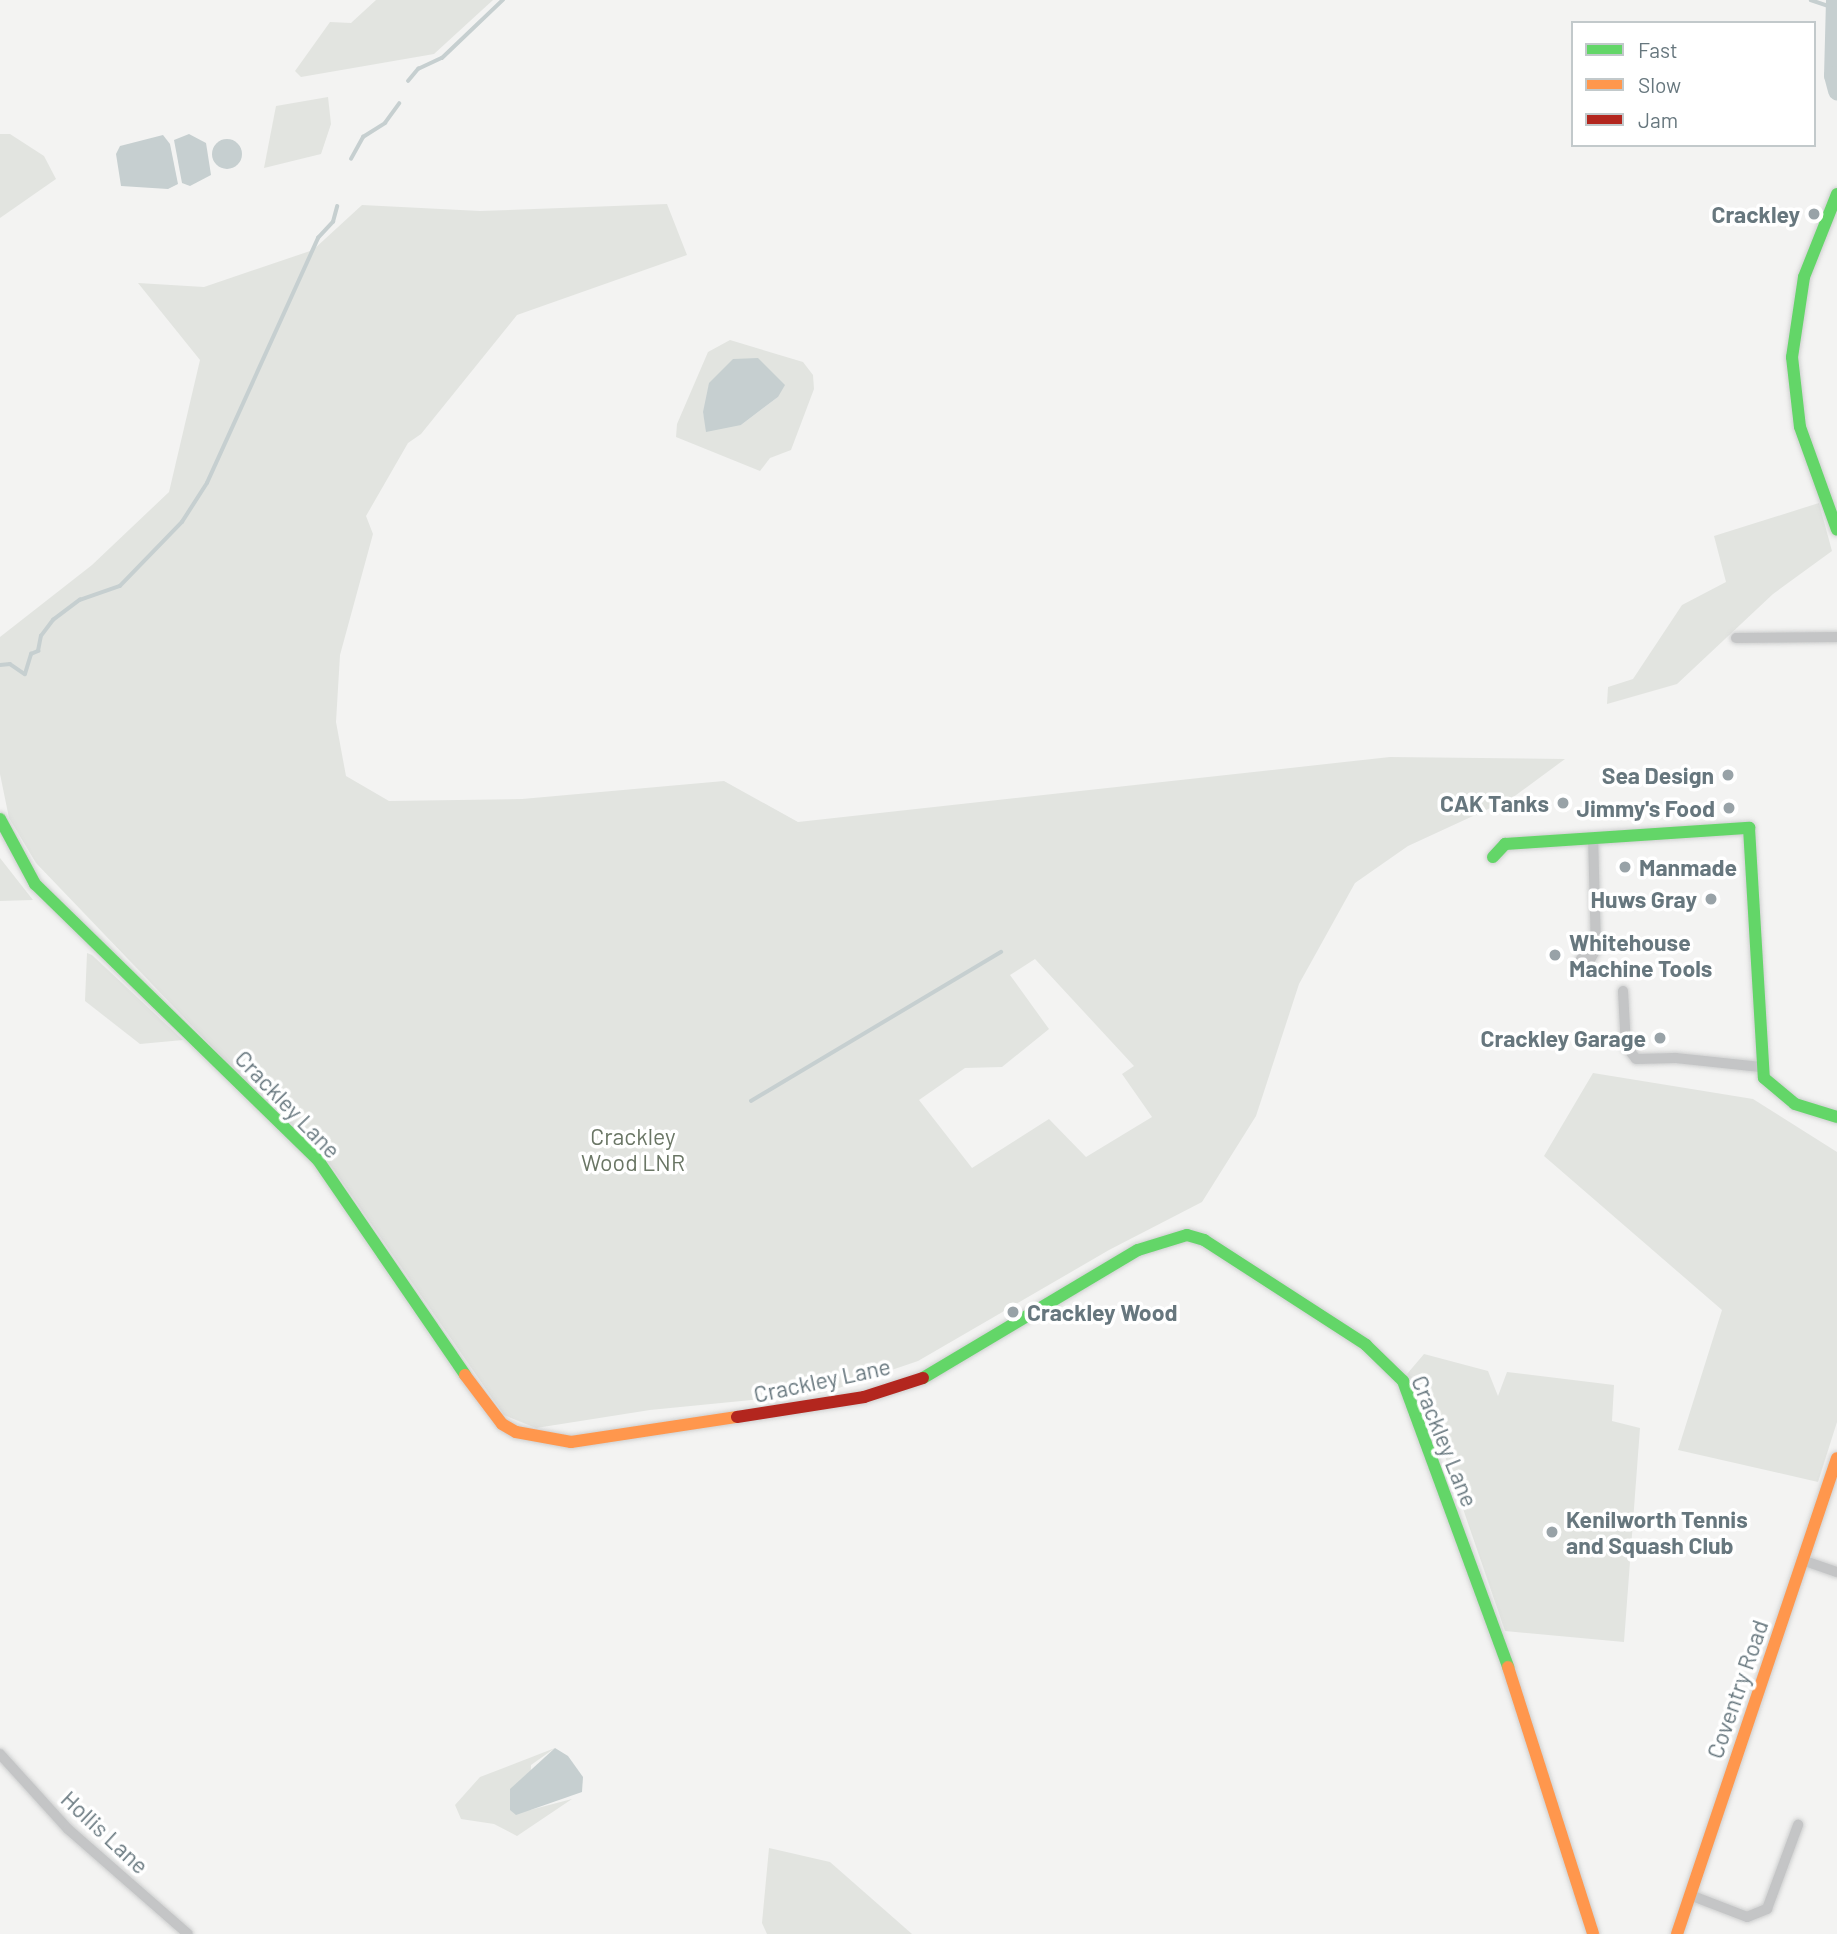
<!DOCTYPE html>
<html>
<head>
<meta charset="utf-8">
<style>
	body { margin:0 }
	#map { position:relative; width:1837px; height:1934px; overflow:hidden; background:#f3f3f2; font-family:Barlow,sans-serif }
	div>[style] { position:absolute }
	.green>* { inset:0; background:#e2e4e0 }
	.water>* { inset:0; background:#c6cfd0 }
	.round { border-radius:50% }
	.stream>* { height:3.5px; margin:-1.75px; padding:0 1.75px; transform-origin:1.75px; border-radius:1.75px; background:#c6cfd0 }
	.river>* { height:19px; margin:-9.5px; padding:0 9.5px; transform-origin:9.5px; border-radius:9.5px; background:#c6cfd0 }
	.roads { filter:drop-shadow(0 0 2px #cecfcf) drop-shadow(0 0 2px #cecfcf) }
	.street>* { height:10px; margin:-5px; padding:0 5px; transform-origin:5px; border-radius:5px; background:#c4c5c6 }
	.fast>* { height:12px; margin:-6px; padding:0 6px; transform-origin:6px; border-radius:6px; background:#63d668 }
	.slow>* { height:12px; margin:-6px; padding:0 6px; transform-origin:6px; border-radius:6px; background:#ff974d }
	.jam>* { height:12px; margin:-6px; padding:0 6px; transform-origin:6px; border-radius:6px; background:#b3261e }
	.dots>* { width:19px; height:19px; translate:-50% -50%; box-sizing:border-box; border:4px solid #fff; border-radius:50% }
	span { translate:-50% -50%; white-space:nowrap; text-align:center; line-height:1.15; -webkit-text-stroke:7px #fff; paint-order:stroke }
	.poi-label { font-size:23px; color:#67777e; font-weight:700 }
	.right { translate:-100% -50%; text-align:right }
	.left { translate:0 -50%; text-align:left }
	.street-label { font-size:23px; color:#67777e }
	.park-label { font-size:23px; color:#6a7665 }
	.legend { position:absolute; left:1571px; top:21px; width:245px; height:126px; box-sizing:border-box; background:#fff; border:2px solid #c2c9cb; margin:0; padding:9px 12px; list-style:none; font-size:21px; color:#67777e }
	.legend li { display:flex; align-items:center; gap:14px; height:35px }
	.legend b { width:35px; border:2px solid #c2c9cb }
</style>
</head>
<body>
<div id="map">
	<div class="green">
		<i style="clip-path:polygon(376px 0,493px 0,434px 54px,301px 77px,295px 71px,330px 22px,351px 23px)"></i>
		<i style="clip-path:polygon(328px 97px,331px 124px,321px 154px,264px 168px,276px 106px)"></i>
		<i style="clip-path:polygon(0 134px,10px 134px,44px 156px,56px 179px,0 218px)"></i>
		<i style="clip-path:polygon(evenodd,667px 204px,687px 255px,517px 315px,421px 434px,408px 443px,366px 516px,373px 534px,340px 655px,336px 722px,346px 776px,389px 801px,522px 799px,724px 781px,798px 822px,1390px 757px,1565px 759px,1512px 798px,1408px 846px,1355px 883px,1299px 984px,1256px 1116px,1202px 1202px,1109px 1250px,918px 1361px,824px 1393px,650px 1410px,536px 1428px,504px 1415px,320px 1150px,241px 1077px,36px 863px,9px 818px,0 774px,0 637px,92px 565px,169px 492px,200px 360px,138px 283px,204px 287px,313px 250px,362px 205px,480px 211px,667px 204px,1035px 959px,1134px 1066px,1122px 1074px,1152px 1117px,1086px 1157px,1049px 1119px,972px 1168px,919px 1100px,965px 1068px,1002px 1067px,1049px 1029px,1010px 975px,1035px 959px)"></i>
		<i style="clip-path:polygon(evenodd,730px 340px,803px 362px,813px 375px,814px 389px,791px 450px,770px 458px,760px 471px,676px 437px,677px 424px,708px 352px,730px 340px,778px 397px,741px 425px,705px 420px,703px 412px,778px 397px)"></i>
		<i style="clip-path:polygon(1819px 503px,1832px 551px,1773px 594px,1677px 684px,1607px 704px,1608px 687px,1633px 679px,1682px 605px,1726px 582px,1714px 536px)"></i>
		<i style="clip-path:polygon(0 858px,33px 900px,0 901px)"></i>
		<i style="clip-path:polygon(87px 953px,92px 955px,183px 1040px,140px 1044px,85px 1001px)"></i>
		<i style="clip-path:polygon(1593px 1073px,1753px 1099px,1837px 1152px,1837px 1422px,1818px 1482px,1678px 1450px,1722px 1310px,1544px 1156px)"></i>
		<i style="clip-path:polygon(1424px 1354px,1488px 1371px,1498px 1396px,1507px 1372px,1614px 1385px,1612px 1421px,1640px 1428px,1624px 1642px,1505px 1631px,1437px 1433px,1407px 1374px)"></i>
		<i style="clip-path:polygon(555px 1748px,531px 1765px,530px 1810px,572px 1799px,517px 1836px,494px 1824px,461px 1819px,455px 1805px,480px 1777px)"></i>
		<i style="clip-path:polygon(769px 1848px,830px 1862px,912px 1934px,767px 1934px,762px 1923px)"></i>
	</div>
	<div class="water">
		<i style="clip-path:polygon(189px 134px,206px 143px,211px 175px,190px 186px,182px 183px,174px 140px)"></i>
		<i style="clip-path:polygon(163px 135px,170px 144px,178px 184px,168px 189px,121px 186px,116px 154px,120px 146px)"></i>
		<i class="round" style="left:212px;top:139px;width:30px;height:30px"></i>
		<i style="clip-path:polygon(758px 358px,785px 385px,778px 397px,741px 425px,706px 432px,703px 412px,709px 383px,733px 359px)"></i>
		<i style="clip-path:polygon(555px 1748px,568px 1756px,583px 1777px,582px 1792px,516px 1815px,510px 1810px,510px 1789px)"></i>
	</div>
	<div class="stream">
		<i style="left:1811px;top:0;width:24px;rotate:19deg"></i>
		<i style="left:408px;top:81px;width:16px;rotate:-50deg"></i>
		<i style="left:418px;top:69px;width:26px;rotate:-25deg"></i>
		<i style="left:442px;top:58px;width:84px;rotate:-43.6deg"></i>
		<i style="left:351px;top:159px;width:25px;rotate:-61deg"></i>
		<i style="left:363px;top:137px;width:26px;rotate:-32deg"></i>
		<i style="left:385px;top:123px;width:24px;rotate:-54deg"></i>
		<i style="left:0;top:665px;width:10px;rotate:-6deg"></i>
		<i style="left:10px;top:664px;width:18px;rotate:34deg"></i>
		<i style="left:25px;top:674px;width:21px;rotate:-73deg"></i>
		<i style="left:31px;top:654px;width:8px;rotate:-23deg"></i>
		<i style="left:38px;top:651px;width:15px;rotate:-79deg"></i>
		<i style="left:41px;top:636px;width:20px;rotate:-53deg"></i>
		<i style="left:53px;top:620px;width:34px;rotate:-37deg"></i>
		<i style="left:80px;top:600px;width:42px;rotate:-19.3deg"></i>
		<i style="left:120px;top:586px;width:89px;rotate:-45.9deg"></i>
		<i style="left:182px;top:522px;width:46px;rotate:-57.3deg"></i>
		<i style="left:207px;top:483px;width:269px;rotate:-65.6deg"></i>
		<i style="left:318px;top:238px;width:22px;rotate:-47deg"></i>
		<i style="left:333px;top:222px;width:16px;rotate:-75deg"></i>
		<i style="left:751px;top:1101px;width:291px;rotate:-30.8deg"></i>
	</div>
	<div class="river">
		<i style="left:1835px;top:0;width:75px;rotate:91.5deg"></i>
		<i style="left:1833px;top:75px;width:16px;rotate:75deg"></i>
	</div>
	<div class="roads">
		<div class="street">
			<i style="left:1736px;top:638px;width:101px;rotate:-0.6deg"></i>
			<i style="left:1581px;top:959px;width:10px;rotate:-6deg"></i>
			<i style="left:1591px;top:958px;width:10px;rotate:-61deg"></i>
			<i style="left:1596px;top:949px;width:111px;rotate:-91.5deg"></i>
			<i style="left:1623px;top:991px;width:55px;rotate:86.9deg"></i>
			<i style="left:1626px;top:1046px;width:16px;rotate:52deg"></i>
			<i style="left:1636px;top:1059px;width:40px;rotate:-1.4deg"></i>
			<i style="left:1676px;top:1058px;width:85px;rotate:6deg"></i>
			<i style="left:1802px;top:1560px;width:37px;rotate:19deg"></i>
			<i style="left:0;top:1754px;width:101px;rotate:47.8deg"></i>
			<i style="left:68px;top:1829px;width:159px;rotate:41.2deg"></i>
			<i style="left:1690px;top:1895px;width:61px;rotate:21.1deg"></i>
			<i style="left:1747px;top:1917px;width:22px;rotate:-22deg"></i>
			<i style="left:1767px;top:1909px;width:90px;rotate:-69.7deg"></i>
		</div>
		<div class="fast">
			<i style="left:1837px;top:194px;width:89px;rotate:111.7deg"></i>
			<i style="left:1804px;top:277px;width:81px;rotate:98.5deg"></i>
			<i style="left:1792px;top:357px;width:70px;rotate:83.5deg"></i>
			<i style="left:1800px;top:427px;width:109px;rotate:70.2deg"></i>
			<i style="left:0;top:819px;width:74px;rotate:61.7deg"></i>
			<i style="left:35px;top:884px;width:395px;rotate:44.3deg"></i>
			<i style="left:318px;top:1160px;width:260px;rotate:55.6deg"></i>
			<i style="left:1493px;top:857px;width:18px;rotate:-47deg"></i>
			<i style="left:1505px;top:844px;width:245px;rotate:-3.8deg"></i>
			<i style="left:1749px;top:828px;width:250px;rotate:86.6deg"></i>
			<i style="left:1764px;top:1078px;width:40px;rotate:40deg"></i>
			<i style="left:1795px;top:1104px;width:44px;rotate:17.2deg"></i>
			<i style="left:923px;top:1378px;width:250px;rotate:-30.8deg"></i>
			<i style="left:1138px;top:1250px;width:51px;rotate:-17deg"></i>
			<i style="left:1187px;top:1235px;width:18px;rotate:16deg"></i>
			<i style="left:1204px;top:1240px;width:193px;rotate:32.9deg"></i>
			<i style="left:1366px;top:1345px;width:52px;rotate:44.2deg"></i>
			<i style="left:1403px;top:1381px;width:305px;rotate:69.8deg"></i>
		</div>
		<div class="slow">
			<i style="left:465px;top:1375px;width:61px;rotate:52.9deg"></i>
			<i style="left:502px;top:1424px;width:16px;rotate:30deg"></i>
			<i style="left:516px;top:1432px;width:56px;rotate:10.3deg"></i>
			<i style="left:571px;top:1442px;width:168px;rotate:-8.6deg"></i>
			<i style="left:1508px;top:1667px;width:280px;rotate:72.3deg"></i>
			<i style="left:1677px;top:1934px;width:502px;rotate:-71.42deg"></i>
		</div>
		<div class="jam">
			<i style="left:737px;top:1417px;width:129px;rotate:-8.9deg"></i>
			<i style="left:864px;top:1397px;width:62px;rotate:-17.9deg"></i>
		</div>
	</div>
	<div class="dots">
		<i style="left:1814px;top:214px;background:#98a2a7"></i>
		<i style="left:1728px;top:775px;background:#98a2a7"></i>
		<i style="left:1563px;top:803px;background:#98a2a7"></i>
		<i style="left:1729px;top:808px;background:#98a2a7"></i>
		<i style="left:1625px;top:867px;background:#98a2a7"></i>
		<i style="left:1711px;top:899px;background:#98a2a7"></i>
		<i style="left:1555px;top:955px;background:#98a2a7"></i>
		<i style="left:1660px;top:1038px;background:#98a2a7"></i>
		<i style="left:1013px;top:1312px;background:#98a2a7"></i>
		<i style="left:1552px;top:1532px;background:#98a2a7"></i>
	</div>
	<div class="poi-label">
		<span class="right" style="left:1800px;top:214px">Crackley</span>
		<span class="right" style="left:1714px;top:775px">Sea Design</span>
		<span class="right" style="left:1549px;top:803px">CAK Tanks</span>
		<span class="right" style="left:1715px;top:808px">Jimmy's Food</span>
		<span class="left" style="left:1639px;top:867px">Manmade</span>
		<span class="right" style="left:1697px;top:899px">Huws Gray</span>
		<span class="left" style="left:1569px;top:955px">Whitehouse<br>Machine Tools</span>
		<span class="right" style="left:1646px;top:1038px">Crackley Garage</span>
		<span class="left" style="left:1027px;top:1312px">Crackley Wood</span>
		<span class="left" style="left:1566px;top:1532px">Kenilworth Tennis<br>and Squash Club</span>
	</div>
	<div class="street-label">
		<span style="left:288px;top:1104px;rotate:46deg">Crackley Lane</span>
		<span style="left:822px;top:1380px;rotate:-12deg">Crackley Lane</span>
		<span style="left:1445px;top:1441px;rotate:68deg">Crackley Lane</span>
		<span style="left:1737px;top:1689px;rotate:-71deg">Coventry Road</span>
		<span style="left:105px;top:1832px;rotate:43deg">Hollis Lane</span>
	</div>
	<div class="park-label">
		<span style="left:633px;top:1149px">Crackley<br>Wood LNR</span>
	</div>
	<ul class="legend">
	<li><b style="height:9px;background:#63d668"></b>Fast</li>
	<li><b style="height:9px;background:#ff974d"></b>Slow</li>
	<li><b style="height:9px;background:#b3261e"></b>Jam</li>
	</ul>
</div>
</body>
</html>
